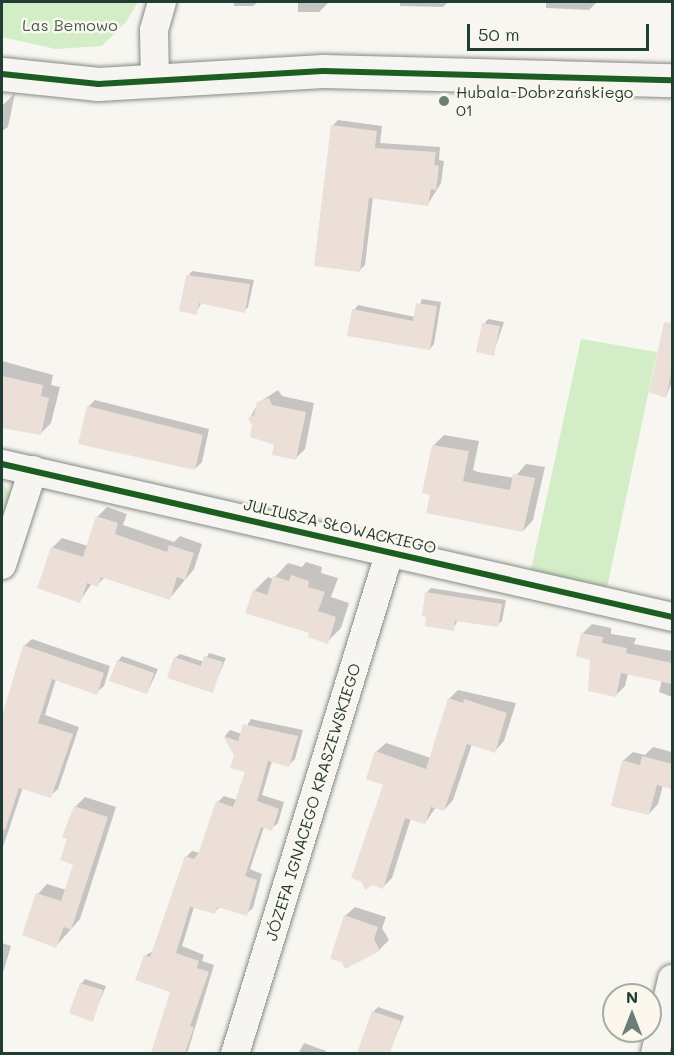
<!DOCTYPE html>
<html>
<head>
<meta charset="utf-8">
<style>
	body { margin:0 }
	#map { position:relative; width:674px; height:1055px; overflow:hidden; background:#f8f6f0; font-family:Mali,sans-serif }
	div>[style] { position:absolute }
	.green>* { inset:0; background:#d3edc7 }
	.shadow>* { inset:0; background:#0003 }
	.building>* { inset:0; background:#ebdfd8 }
	.roads { filter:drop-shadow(0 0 2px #868b86) drop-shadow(0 0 2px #868b86) }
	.minor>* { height:28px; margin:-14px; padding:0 14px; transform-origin:14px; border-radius:14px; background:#f6f5f1 }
	.tertiary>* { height:33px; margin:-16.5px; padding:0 16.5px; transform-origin:16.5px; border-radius:16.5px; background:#f6f5f1 }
	.cycleway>* { height:6px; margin:-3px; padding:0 3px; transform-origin:3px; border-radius:3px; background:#1b5e20 }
	.dots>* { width:16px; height:16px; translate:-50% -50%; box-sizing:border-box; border:3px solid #fbf7ec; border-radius:50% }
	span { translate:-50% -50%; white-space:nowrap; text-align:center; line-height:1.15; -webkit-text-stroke:5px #fbf7ec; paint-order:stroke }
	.park-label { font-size:16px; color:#3d5f4b }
	.poi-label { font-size:16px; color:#1f3d34 }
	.left { translate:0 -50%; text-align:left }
	.street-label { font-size:16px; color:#1f3d34 }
	.frame { position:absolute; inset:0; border:3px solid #1f3d34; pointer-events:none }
	.north { position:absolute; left:602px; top:983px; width:60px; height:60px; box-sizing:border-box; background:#fbf7ec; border:2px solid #a3ada2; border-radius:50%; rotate:0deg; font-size:16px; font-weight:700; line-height:24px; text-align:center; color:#1f3d34 }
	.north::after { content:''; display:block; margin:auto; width:21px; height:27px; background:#6b7e76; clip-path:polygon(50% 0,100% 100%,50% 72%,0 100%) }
	.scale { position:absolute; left:467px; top:24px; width:182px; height:27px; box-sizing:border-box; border:3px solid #1f3d34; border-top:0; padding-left:8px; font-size:18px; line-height:21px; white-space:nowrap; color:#1f3d34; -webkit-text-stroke:4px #fbf7ec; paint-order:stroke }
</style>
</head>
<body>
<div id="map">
	<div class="green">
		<i style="clip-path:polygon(2px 2px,138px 2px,126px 22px,102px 46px,56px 49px,2px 37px)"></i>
		<i style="clip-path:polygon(581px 339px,657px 352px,607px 588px,531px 570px)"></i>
		<i style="clip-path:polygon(2px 482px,10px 494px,2px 520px)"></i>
	</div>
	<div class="shadow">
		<i style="clip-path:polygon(234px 2px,258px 2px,253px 6px,234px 6px)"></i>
		<i style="clip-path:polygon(267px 2px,329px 2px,319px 12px,298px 12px,298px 2px)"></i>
		<i style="clip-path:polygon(400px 2px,448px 2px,443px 7px,400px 6px)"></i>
		<i style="clip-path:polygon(546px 2px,597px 2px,589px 10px,546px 8px)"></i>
		<i style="clip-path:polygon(15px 93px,8px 127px,2px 131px,2px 106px)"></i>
		<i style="clip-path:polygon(338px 120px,382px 126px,380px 143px,440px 147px,439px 160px,444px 161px,441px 183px,428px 204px,373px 197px,365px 265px,360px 270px,332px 126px)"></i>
		<i style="clip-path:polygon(192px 271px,254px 280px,248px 307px,244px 311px,202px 302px,196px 313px,188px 276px)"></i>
		<i style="clip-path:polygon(422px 299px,441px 302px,434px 344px,430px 349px,354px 310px,358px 305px,415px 317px)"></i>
		<i style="clip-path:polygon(488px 319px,504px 322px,493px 354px,484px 324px)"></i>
		<i style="clip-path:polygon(663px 349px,672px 351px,672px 381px,666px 397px)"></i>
		<i style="clip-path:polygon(2px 361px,53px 375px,51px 385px,60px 387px,51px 423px,40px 434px,2px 426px)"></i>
		<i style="clip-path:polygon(278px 390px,282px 396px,314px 403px,305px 449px,295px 459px,250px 418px,258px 403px)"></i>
		<i style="clip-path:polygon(95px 400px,209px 429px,202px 462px,195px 469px,88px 407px)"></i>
		<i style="clip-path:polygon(444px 435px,479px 441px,473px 470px,478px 472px,514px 478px,526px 464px,545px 467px,533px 520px,523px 531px,431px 494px,433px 446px)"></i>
		<i style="clip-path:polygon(107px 507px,127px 514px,123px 525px,174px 542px,180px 536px,202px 544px,194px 569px,170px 598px,105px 577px,97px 585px,92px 583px,80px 601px,52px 548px,62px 538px,88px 546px,97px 517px)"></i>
		<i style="clip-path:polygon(306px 562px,322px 567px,321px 573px,338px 578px,331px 597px,349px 603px,341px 628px,327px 642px,254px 591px,268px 577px,273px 579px,288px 563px,302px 567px)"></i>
		<i style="clip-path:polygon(431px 588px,506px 600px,502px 621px,497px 625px,458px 620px,453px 629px,423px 615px,427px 592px)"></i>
		<i style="clip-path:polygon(592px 624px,611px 628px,611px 634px,636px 638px,634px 644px,672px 651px,672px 697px,659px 692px,662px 680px,628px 673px,625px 686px,615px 696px,592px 658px,583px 633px)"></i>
		<i style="clip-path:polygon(32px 639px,110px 666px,104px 686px,96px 693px,56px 679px,45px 715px,79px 727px,58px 789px,50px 796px,23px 787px,2px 850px,2px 718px,24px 646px)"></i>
		<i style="clip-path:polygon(209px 653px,226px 658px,212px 691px,175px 658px,180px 654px,204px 662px)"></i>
		<i style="clip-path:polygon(122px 656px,158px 669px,147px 693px,118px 661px)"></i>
		<i style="clip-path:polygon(458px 690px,516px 703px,504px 741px,495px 751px,472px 744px,453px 800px,444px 810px,436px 807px,425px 823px,411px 818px,392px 878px,383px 887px,385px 784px,376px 752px,386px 743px,431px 758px,449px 699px)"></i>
		<i style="clip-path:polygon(251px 719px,303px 730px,295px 759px,289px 765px,272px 761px,262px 795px,284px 802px,278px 823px,271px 829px,264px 827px,250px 869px,262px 874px,253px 908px,246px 914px,221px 906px,214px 912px,194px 907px,182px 946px,204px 955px,202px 961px,214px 965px,187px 1054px,151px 1054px,172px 991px,145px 956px,154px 950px,186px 857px,192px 851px,200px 853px,218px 802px,224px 796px,237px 800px,247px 771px,225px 736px,230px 730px,242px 734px)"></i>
		<i style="clip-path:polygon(653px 747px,672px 752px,672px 787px,663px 785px,658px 804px,649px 814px,623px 761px,633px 752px,645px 755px)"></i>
		<i style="clip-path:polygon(85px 797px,116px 807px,80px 919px,56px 946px,24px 934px,38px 894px,47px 884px,66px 890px,75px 864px,69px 838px,75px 807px)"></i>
		<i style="clip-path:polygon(355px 907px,386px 917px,382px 928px,389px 940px,379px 950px,345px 916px)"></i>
		<i style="clip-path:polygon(2px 943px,11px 946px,2px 976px)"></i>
		<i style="clip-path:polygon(85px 979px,106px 986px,92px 1020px,81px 984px)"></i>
		<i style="clip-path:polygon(378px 1007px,404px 1016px,391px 1048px,373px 1012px)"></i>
		<i style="clip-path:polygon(304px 1043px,326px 1051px,325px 1054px,298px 1054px)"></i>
	</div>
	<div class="building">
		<i style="clip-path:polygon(331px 125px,377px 131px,375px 148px,436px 152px,434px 165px,439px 166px,436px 190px,431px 189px,428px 206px,369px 198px,360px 272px,314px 266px)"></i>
		<i style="clip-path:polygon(186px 275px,250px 284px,245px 313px,199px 303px,197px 315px,179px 311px)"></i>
		<i style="clip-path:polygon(416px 303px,437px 306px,430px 350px,347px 336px,352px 309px,413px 321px)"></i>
		<i style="clip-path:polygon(664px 322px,672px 323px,672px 369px,666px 398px,649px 392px)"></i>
		<i style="clip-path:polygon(482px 323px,500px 326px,494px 356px,476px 352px)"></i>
		<i style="clip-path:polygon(2px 376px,43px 385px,41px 396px,49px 398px,41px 435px,2px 428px)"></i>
		<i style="clip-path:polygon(269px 398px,272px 405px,306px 412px,296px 460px,272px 455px,274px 445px,250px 437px,252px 425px,248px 418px,254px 415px,257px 402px)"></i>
		<i style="clip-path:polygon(87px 406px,203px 435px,195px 470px,78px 444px)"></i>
		<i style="clip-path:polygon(432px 445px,469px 451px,463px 481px,467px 482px,510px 490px,513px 474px,535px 478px,523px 532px,426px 513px,430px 495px,422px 493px)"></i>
		<i style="clip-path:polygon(96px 516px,118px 523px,115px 534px,167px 552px,169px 545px,194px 553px,185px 580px,177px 577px,170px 600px,101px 577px,98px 587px,87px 583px,80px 603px,37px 588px,51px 547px,83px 557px)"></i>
		<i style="clip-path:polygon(291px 575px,309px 581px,308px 587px,325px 592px,318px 611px,336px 617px,328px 644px,308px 637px,309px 633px,245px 613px,253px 590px,267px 595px,273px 576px,289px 581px)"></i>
		<i style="clip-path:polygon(425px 592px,502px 604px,498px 627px,455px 621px,454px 631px,425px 626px,426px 617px,422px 616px)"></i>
		<i style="clip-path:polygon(581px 633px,603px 637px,602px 643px,627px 648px,626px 653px,672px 663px,672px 684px,621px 673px,616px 697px,588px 691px,590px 660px,576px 656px)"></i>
		<i style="clip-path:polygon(23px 645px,104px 673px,97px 695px,52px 679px,38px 723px,73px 734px,51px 798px,19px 788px,5px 830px,2px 829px,2px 716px)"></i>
		<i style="clip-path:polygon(204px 656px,223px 662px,213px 693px,167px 678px,174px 657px,201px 666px)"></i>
		<i style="clip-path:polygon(117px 660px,154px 673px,147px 694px,109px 681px)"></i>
		<i style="clip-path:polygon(448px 698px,463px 703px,464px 699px,507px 713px,495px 753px,467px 744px,444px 811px,431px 807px,425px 824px,405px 818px,383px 889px,372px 885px,365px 890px,362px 882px,351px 878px,383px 785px,366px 779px,375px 751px,426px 769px)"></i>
		<i style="clip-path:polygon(243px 724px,298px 736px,289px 767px,268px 761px,257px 801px,279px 809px,272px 831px,261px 827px,245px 876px,257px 880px,247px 916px,217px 907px,215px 914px,190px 907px,176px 953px,199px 961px,197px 968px,209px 972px,190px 1026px,194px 1027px,185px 1053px,151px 1053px,170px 992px,135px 980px,144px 955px,150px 957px,185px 856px,194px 859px,199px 852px,216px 801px,233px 807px,245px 772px,230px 768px,234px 755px,223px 736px,238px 741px)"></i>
		<i style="clip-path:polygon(642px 756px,672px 764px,672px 789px,657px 785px,649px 815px,611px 806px,622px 760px,640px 765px)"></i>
		<i style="clip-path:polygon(74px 806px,108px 817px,71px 930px,64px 927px,56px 948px,22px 935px,36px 893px,61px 901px,73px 865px,60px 860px,67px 839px,62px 837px)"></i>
		<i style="clip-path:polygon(344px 915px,378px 927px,374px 939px,380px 951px,345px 969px,342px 962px,330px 959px)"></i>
		<i style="clip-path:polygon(80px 983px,103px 990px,93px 1022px,69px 1013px)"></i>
		<i style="clip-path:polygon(372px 1011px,401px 1021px,390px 1053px,357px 1053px)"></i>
	</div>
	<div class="roads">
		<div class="minor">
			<i style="left:155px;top:81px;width:51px;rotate:-91.1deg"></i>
			<i style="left:154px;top:30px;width:29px;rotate:-74deg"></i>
			<i style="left:2px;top:464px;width:687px;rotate:12.86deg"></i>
			<i style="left:2px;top:565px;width:100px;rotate:-71.9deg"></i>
			<i style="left:235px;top:1054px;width:526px;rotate:-72.87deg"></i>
			<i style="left:655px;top:1054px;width:77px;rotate:-77.2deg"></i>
		</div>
		<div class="tertiary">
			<i style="left:2px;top:74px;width:97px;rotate:5.9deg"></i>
			<i style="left:98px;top:84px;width:225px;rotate:-3.3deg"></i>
			<i style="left:323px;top:71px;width:349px;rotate:1.5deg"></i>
		</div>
	</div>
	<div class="cycleway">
		<i style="left:2px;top:74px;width:97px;rotate:5.9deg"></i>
		<i style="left:98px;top:84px;width:225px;rotate:-3.3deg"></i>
		<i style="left:323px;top:71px;width:349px;rotate:1.5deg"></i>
		<i style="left:2px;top:464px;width:687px;rotate:12.86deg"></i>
	</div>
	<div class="dots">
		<i style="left:444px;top:101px;background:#6b7e76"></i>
	</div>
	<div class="park-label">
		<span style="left:70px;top:25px">Las Bemowo</span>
	</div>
	<div class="poi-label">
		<span class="left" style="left:456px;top:101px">Hubala-Dobrzańskiego<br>01</span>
	</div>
	<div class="street-label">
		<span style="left:340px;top:526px;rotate:13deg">JULIUSZA SŁOWACKIEGO</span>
		<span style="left:313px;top:802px;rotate:-73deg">JÓZEFA IGNACEGO KRASZEWSKIEGO</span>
	</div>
	<div class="frame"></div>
	<div class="north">N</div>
	<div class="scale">50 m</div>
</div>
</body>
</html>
